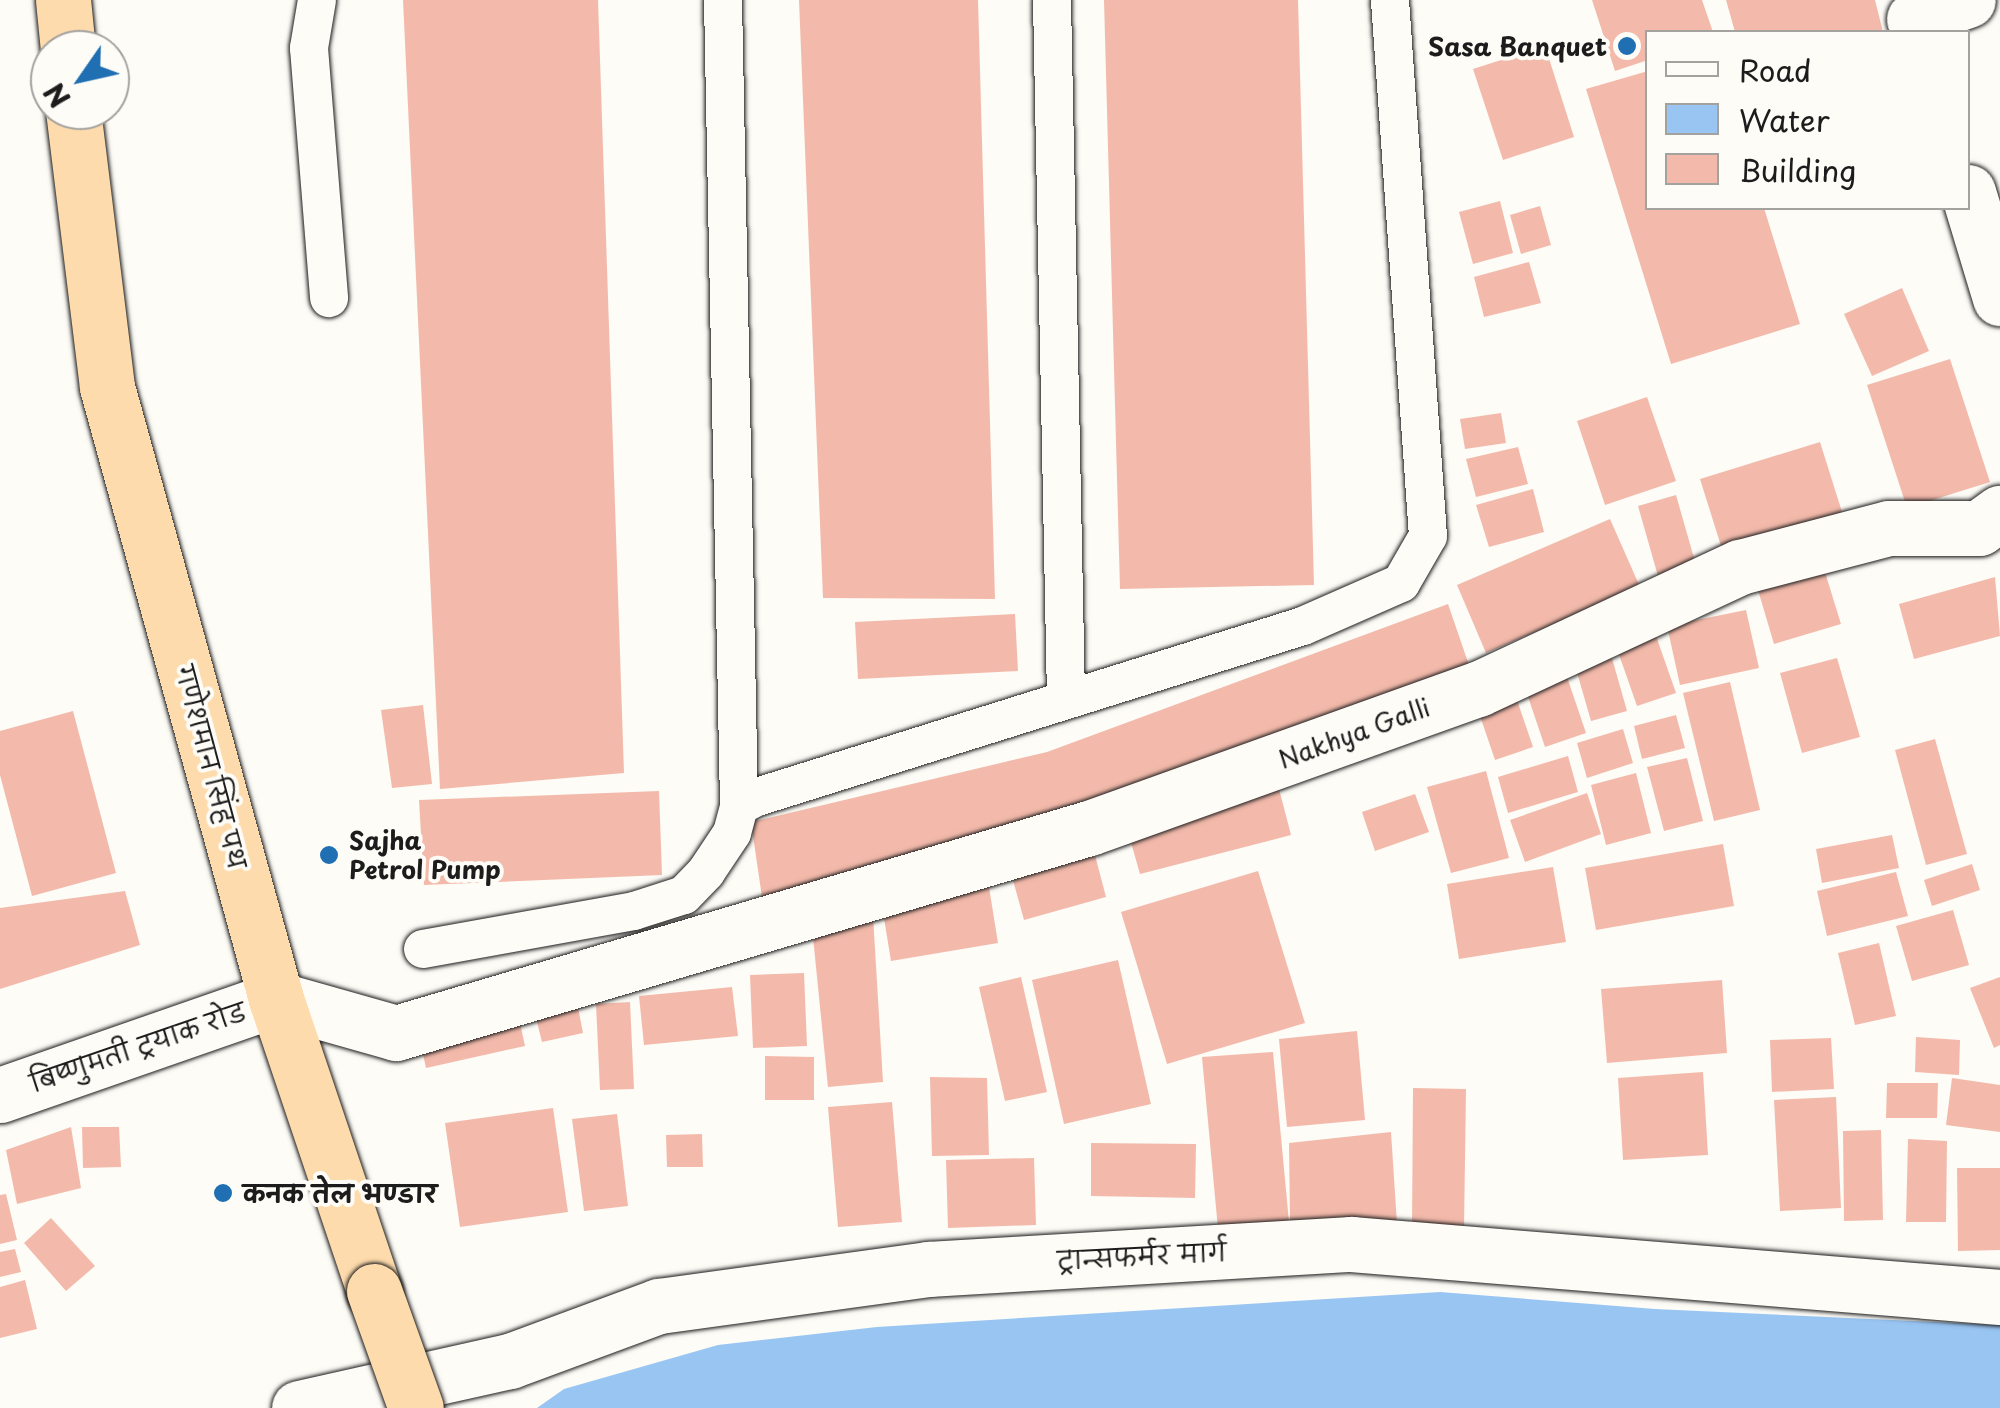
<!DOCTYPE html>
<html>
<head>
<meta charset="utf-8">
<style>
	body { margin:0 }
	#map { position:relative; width:2000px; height:1408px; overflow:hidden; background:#fdfcf7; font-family:"Playpen Sans","Playpen Sans Deva",sans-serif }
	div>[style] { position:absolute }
	.water>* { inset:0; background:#99c5f3 }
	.building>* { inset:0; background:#f3baab }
	.roads { filter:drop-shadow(0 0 2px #1c1c1c) drop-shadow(0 0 2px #1c1c1c) }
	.lane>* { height:38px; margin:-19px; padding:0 19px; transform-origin:19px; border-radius:19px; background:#fdfcf7 }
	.street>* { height:55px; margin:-27.5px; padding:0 27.5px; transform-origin:27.5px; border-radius:27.5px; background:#fdfcf7 }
	.secondary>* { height:55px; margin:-27.5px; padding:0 27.5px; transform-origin:27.5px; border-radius:27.5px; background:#fdfcf7 }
	.highway>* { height:55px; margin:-27.5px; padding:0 27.5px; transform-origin:27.5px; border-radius:27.5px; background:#fedbac }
	.bridges { filter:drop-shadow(0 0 2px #1c1c1c) drop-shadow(0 0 2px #1c1c1c) }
	.highway-bridge>* { height:55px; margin:-27.5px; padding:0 27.5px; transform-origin:27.5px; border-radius:27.5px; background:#fedbac }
	.dots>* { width:28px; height:28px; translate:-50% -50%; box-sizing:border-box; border:5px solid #fdfcf7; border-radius:50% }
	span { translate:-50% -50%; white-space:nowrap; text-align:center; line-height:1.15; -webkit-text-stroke:8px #fdfcf7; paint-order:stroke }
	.poi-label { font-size:25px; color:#1c1c1c; font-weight:700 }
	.right { translate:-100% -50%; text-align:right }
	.left { translate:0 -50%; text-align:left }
	.street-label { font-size:25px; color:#1c1c1c }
	.legend { position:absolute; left:1645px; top:30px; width:325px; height:180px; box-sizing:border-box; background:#fdfcf7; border:2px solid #a3a29f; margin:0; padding:12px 18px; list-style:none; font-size:30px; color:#1c1c1c }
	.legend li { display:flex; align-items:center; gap:20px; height:50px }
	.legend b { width:50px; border:2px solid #a3a29f }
	.north { position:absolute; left:30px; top:30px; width:100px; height:100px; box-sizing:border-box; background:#fdfcf7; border:2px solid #a3a29f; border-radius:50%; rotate:236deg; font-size:28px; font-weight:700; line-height:40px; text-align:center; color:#1c1c1c }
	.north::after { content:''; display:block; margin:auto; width:35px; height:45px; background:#1f6fb2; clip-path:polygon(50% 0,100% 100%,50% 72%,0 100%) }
</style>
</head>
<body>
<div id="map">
	<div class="water">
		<i style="clip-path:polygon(1440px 1292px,1655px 1309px,2000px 1325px,2000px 1408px,537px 1408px,564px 1389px,718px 1345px,877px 1327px)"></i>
	</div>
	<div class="building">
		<i style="clip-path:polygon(403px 0,598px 0,624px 773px,440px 789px)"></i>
		<i style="clip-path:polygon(799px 0,978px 0,995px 599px,823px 598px)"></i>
		<i style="clip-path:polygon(1104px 0,1298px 0,1314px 585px,1120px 589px)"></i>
		<i style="clip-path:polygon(1592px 0,1702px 0,1713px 32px,1648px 32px,1648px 60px,1615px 71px)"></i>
		<i style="clip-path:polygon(1726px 0,1875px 0,1883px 32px,1735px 32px)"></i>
		<i style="clip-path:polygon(1545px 46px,1574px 137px,1503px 160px,1473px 69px)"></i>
		<i style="clip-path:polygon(1648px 71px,1648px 208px,1764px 208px,1800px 324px,1671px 364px,1586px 89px)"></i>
		<i style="clip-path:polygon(1500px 201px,1513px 253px,1473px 264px,1459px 212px)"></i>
		<i style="clip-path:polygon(1540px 206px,1551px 245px,1521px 254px,1510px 215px)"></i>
		<i style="clip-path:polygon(1529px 262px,1541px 303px,1484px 317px,1474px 277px)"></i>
		<i style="clip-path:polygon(1902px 288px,1929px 351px,1872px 376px,1844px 314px)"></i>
		<i style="clip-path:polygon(1950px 359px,1990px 482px,1907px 508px,1867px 385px)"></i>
		<i style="clip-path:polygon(1647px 397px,1676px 481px,1605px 505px,1577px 421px)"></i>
		<i style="clip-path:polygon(1501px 413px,1506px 443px,1465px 449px,1460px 419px)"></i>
		<i style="clip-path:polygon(1820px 442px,1842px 512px,1722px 549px,1700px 479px)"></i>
		<i style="clip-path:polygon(1518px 447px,1528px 484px,1476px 497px,1466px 459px)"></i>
		<i style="clip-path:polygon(1533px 489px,1544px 532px,1489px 547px,1476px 505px)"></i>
		<i style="clip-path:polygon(1676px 495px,1696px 565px,1658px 576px,1638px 506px)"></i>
		<i style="clip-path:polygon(1610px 519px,1640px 587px,1486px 653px,1457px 585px)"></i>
		<i style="clip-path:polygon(1824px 569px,1841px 624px,1774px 644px,1758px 590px)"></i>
		<i style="clip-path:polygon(1995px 577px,2000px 636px,1914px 659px,1899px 604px)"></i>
		<i style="clip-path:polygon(1448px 604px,1471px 671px,764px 911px,751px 822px,1047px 752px)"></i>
		<i style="clip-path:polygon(1746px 610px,1759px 668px,1680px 685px,1667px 626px)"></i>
		<i style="clip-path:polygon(1015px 614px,1018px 671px,858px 679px,855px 622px)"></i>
		<i style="clip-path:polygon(1655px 633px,1676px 693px,1637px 706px,1616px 646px)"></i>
		<i style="clip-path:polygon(1606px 637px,1627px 711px,1591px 721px,1570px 648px)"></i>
		<i style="clip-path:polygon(1837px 658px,1860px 737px,1802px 753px,1780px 673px)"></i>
		<i style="clip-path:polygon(1566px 674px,1586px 733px,1545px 747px,1525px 688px)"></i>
		<i style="clip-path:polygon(1730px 682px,1760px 810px,1714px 821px,1683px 693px)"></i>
		<i style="clip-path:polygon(1515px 694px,1533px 747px,1495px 760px,1477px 707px)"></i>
		<i style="clip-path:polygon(423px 705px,432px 784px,392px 788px,381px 710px)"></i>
		<i style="clip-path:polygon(73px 711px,116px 873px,32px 896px,0 775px,0 731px)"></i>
		<i style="clip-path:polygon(1676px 715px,1685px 748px,1642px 759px,1634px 726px)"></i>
		<i style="clip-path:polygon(1623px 729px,1633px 763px,1587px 778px,1577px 743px)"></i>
		<i style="clip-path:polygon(1935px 739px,1967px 854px,1926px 865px,1895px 750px)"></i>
		<i style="clip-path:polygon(1568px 756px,1578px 792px,1508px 813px,1498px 777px)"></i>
		<i style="clip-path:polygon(1687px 758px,1703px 821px,1664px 831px,1647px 767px)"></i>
		<i style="clip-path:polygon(1486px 771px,1509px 858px,1451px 873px,1427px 787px)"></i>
		<i style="clip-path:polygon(1636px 773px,1651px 833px,1606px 845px,1591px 785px)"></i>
		<i style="clip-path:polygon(1278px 785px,1291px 835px,1140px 874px,1126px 825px)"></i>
		<i style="clip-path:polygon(659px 791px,662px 875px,424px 885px,419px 800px)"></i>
		<i style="clip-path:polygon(1587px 793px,1601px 834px,1525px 862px,1510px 820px)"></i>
		<i style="clip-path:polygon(1415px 794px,1429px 832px,1375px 851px,1362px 812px)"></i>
		<i style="clip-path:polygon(1892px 835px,1899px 868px,1822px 883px,1816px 849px)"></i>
		<i style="clip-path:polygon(1091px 840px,1106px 897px,1024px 920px,1008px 862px)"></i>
		<i style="clip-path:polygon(1723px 844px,1734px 906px,1596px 930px,1585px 868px)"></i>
		<i style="clip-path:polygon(1972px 864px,1980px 890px,1932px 906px,1924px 880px)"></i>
		<i style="clip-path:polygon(1553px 867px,1566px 942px,1459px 959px,1447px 884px)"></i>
		<i style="clip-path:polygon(1258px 871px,1305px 1023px,1167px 1064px,1121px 912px)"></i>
		<i style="clip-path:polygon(1896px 872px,1908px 916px,1827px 936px,1817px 891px)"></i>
		<i style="clip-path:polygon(989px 887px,998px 943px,891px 961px,882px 906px)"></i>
		<i style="clip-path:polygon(125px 891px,140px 945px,0 989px,0 908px)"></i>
		<i style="clip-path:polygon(1953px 910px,1969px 965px,1912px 981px,1896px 926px)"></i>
		<i style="clip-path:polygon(873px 916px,883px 1082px,828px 1087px,811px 917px)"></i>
		<i style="clip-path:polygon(1879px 943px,1896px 1016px,1855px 1025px,1838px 953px)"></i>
		<i style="clip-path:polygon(1118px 960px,1151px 1104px,1064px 1124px,1032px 980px)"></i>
		<i style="clip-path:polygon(804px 973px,807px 1046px,753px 1048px,750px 975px)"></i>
		<i style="clip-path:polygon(1021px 977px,1047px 1092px,1005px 1101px,979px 987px)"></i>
		<i style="clip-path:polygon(2000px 977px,2000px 1045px,1994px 1048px,1970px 988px)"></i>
		<i style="clip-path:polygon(1722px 980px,1727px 1053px,1607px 1063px,1601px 989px)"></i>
		<i style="clip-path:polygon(732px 987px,738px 1036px,644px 1045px,639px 996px)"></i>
		<i style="clip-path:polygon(576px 997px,583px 1033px,542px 1042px,533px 1006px)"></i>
		<i style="clip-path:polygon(630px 1002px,634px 1089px,600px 1090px,596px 1004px)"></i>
		<i style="clip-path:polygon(518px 1014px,525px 1046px,426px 1068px,419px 1036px)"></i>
		<i style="clip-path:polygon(1357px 1031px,1365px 1120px,1287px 1127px,1279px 1039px)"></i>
		<i style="clip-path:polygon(1916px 1037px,1960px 1040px,1959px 1075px,1915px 1072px)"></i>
		<i style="clip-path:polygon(1831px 1038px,1834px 1089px,1772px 1092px,1770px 1040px)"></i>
		<i style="clip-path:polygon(1273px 1052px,1289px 1222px,1218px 1229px,1202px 1057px)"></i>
		<i style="clip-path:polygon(765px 1056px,814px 1057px,814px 1100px,765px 1100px)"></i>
		<i style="clip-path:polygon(1703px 1072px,1708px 1155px,1623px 1160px,1618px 1078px)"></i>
		<i style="clip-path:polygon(930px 1077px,987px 1078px,989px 1155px,932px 1156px)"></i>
		<i style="clip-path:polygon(1952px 1078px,2000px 1085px,2000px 1132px,1946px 1125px)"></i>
		<i style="clip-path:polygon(1887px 1083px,1938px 1083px,1937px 1118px,1886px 1118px)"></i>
		<i style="clip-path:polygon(1413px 1088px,1466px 1089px,1464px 1228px,1412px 1228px)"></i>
		<i style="clip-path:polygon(1836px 1097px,1841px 1208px,1780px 1211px,1774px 1100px)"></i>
		<i style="clip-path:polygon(892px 1102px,902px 1222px,838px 1227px,828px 1107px)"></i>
		<i style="clip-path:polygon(553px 1108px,568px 1212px,460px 1227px,445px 1123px)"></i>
		<i style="clip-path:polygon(617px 1114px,628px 1206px,584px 1211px,572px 1119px)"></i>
		<i style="clip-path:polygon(71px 1127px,81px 1188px,17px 1204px,6px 1150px)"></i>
		<i style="clip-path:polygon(82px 1127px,119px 1127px,121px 1167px,83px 1168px)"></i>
		<i style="clip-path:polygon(1881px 1130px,1883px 1220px,1844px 1221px,1843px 1131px)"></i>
		<i style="clip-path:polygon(1391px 1132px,1397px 1224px,1290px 1220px,1289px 1143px)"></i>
		<i style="clip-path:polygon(702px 1134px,703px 1167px,667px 1167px,666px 1135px)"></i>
		<i style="clip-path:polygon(1908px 1139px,1947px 1141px,1946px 1222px,1906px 1222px)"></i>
		<i style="clip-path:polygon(1091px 1143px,1196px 1144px,1195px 1198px,1091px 1196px)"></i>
		<i style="clip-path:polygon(1034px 1158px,1036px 1225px,948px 1228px,946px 1160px)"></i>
		<i style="clip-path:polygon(1957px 1168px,2000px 1168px,2000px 1250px,1958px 1251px)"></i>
		<i style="clip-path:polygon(6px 1194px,17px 1240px,0 1244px,0 1195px)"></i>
		<i style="clip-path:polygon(51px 1218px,95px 1266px,66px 1291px,24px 1243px)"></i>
		<i style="clip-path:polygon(15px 1249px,21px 1272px,0 1277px,0 1252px)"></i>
		<i style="clip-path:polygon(25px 1280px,37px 1329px,0 1338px,0 1287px)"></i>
	</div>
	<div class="roads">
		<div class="lane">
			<i style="left:317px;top:0;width:49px;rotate:99.5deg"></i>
			<i style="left:309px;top:48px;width:251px;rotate:85.4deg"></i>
			<i style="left:723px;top:0;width:806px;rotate:88.86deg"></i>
			<i style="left:1052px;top:0;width:697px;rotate:88.85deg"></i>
			<i style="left:423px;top:949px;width:214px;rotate:-10.2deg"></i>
			<i style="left:634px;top:911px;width:52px;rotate:-17.7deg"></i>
			<i style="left:684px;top:895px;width:32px;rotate:-46deg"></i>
			<i style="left:706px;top:872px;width:47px;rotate:-56.3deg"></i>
			<i style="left:732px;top:833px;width:28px;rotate:-75deg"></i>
			<i style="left:739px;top:806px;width:20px;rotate:-27deg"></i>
			<i style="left:757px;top:797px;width:572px;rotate:-17.39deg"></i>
			<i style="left:1303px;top:626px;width:107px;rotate:-23.7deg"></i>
			<i style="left:1401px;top:583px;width:54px;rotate:-60.1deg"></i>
			<i style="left:1428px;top:536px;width:537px;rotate:-94.06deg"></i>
		</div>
		<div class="street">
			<i style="left:1914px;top:19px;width:57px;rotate:-19.4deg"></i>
			<i style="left:1968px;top:192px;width:111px;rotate:73.2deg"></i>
			<i style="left:276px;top:999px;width:125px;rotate:15.8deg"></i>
			<i style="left:396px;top:1033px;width:723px;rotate:-16.48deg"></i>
			<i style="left:1089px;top:828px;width:413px;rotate:-19.7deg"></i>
			<i style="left:1478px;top:689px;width:289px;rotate:-25deg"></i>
			<i style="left:1740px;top:567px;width:154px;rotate:-14.7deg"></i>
			<i style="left:1889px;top:528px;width:90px"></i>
			<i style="left:1979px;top:528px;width:26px;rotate:-36deg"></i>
		</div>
		<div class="secondary">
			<i style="left:0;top:1095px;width:292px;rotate:-19.2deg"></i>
			<i style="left:299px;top:1408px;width:216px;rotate:-12.6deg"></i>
			<i style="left:510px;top:1361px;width:159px;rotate:-20.3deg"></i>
			<i style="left:659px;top:1306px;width:272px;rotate:-7.8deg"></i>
			<i style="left:928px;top:1269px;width:424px;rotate:-3.4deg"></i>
			<i style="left:1351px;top:1244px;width:651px;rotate:4.67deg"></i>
		</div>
		<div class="highway">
			<i style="left:63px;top:0;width:50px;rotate:84.3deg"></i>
			<i style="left:73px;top:110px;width:279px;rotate:83deg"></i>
			<i style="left:107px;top:387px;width:635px;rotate:74.56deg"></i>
			<i style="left:276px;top:999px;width:308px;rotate:71.4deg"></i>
		</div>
	</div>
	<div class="bridges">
		<div class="highway-bridge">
			<i style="left:374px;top:1291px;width:124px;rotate:70.3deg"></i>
		</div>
	</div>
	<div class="dots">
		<i style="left:1627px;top:46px;background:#1f6fb2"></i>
		<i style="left:329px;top:855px;background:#1f6fb2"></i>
		<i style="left:223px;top:1193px;background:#1f6fb2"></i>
	</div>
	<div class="poi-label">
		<span class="right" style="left:1607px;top:46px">Sasa Banquet</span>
		<span class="left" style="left:349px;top:855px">Sajha<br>Petrol Pump</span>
		<span class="left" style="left:243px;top:1193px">कनक तेल भण्डार</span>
	</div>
	<div class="street-label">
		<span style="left:1354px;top:733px;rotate:-20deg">Nakhya Galli</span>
		<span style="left:211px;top:767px;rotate:75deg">गणेशमान सिंह पथ</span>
		<span style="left:138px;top:1047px;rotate:-19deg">बिष्णुमती ट्रयाक रोड</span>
		<span style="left:1142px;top:1256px;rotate:-3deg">ट्रान्सफर्मर मार्ग</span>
	</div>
	<ul class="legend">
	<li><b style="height:12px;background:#fdfcf7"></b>Road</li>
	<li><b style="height:28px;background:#99c5f3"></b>Water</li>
	<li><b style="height:28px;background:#f3baab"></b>Building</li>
	</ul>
	<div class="north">N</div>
</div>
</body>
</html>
